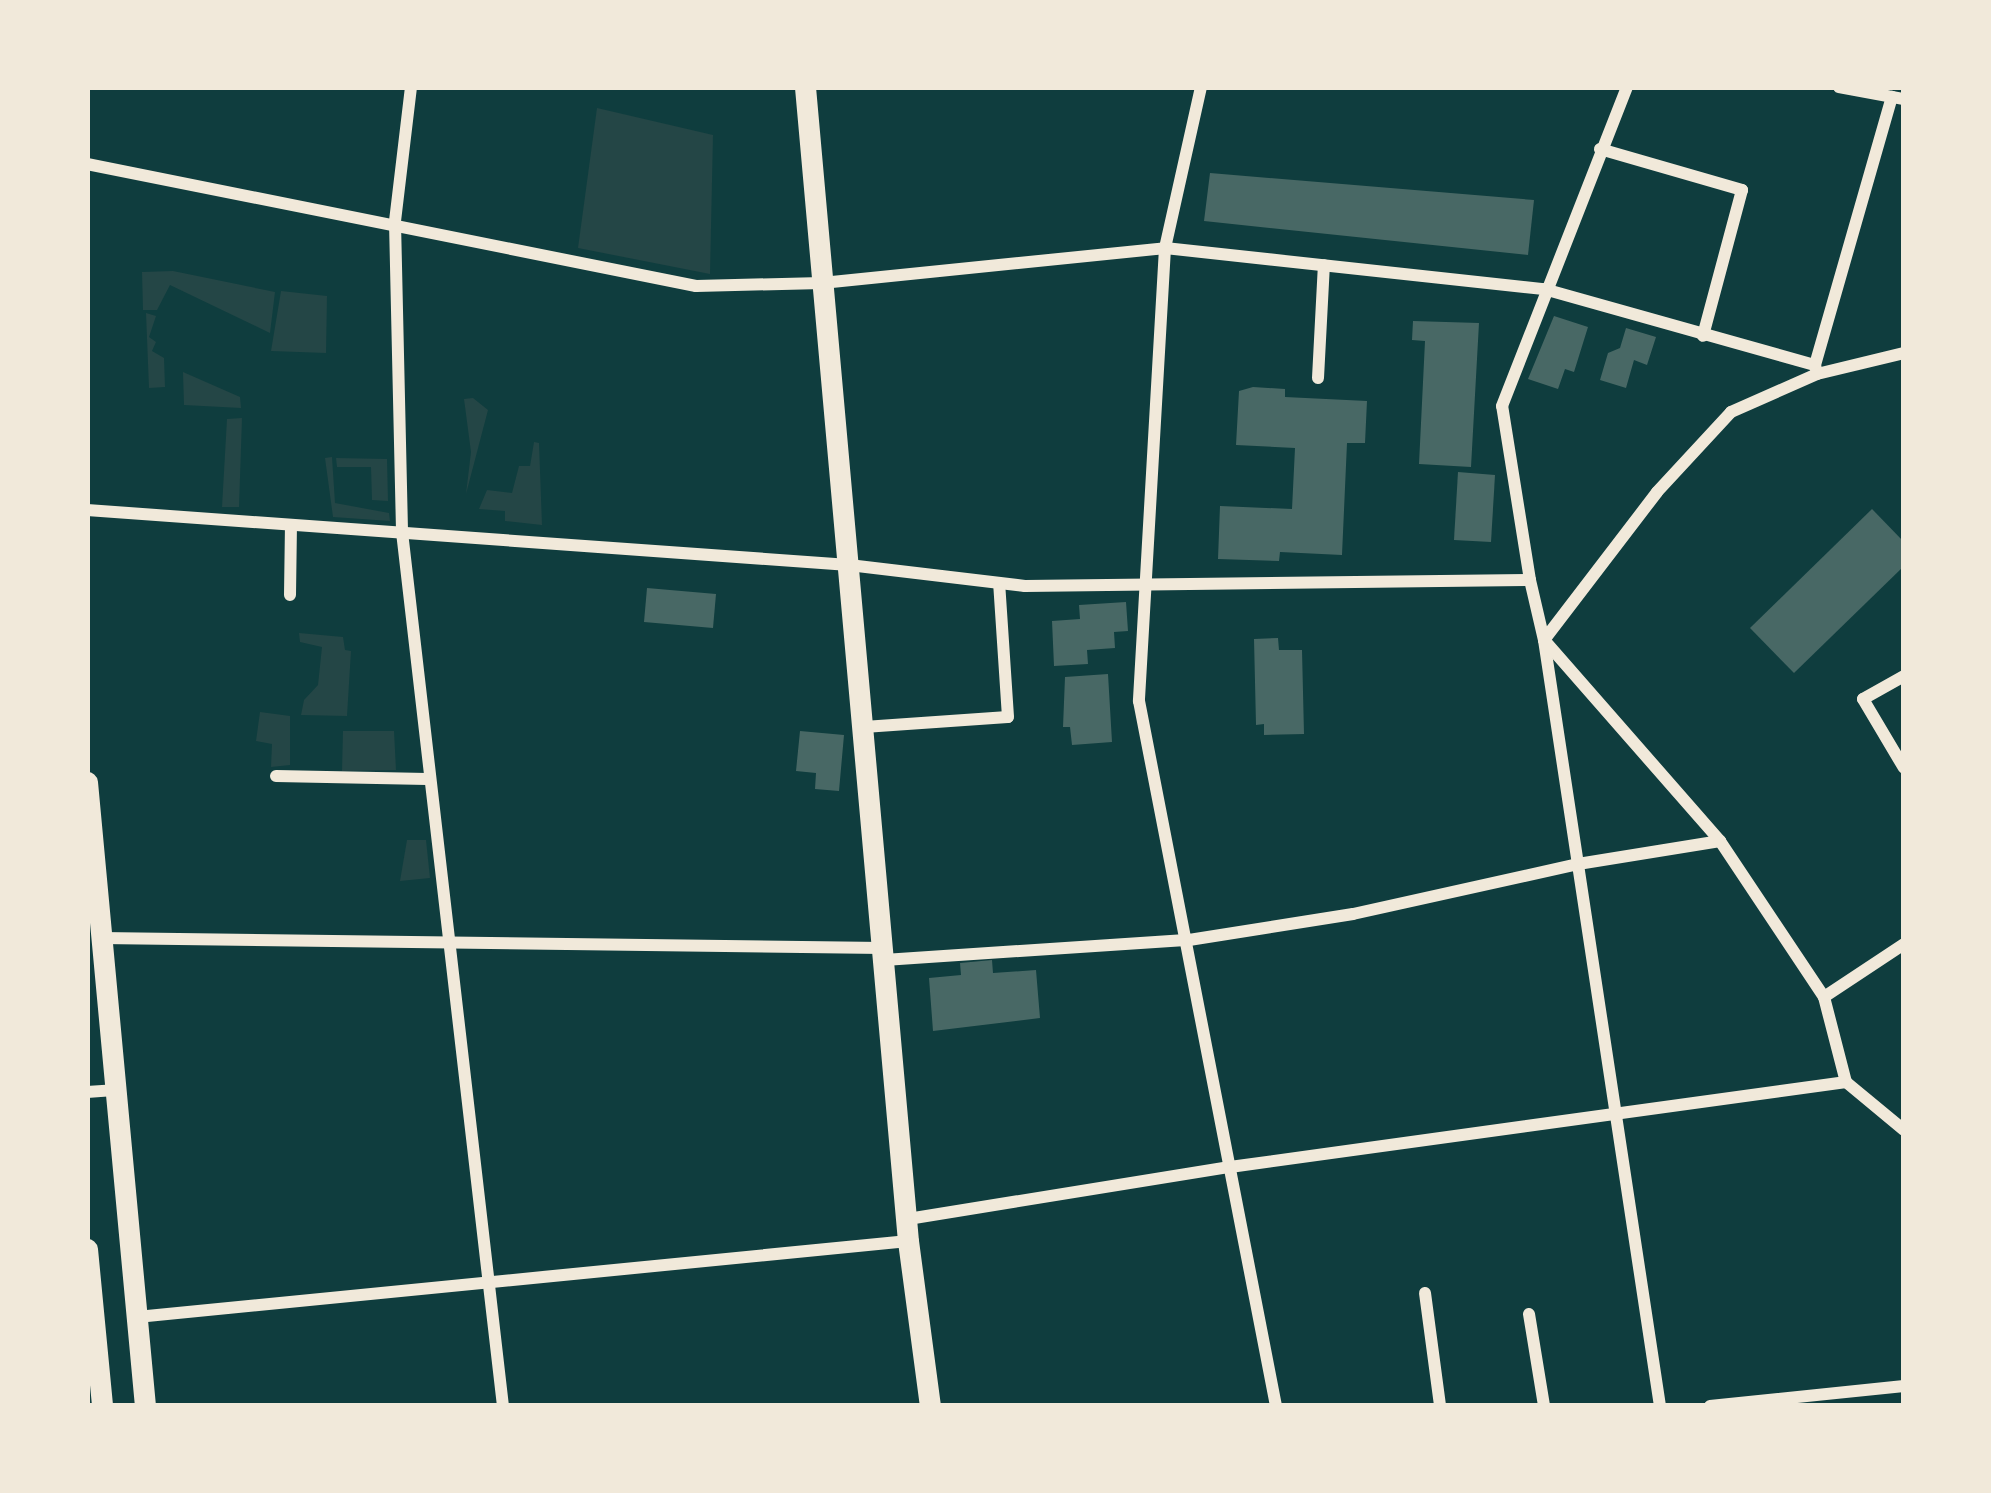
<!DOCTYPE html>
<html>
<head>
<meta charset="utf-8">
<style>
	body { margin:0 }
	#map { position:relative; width:1991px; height:1493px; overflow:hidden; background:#0f3d3e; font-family:"PT Sans",sans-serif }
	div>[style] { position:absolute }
	.green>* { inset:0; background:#244646 }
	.building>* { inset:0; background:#486865 }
	.minor>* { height:12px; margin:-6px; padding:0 6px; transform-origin:6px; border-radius:6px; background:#f1e9da }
	.trunk>* { height:21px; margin:-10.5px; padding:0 10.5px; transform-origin:10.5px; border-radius:10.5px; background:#f1e9da }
	span { translate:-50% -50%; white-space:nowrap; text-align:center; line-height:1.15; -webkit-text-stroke:12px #f1e9da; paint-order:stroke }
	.frame { position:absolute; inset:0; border:90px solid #f1e9da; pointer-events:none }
</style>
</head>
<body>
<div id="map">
	<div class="green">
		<i style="clip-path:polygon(597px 108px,713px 135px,710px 274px,578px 248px)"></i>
		<i style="clip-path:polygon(173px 271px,275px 292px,270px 333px,170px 285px,157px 310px,143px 310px,142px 272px)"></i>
		<i style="clip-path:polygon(281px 291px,327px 296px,326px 353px,271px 351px)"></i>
		<i style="clip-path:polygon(146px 313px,156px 316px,149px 337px,156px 342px,152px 351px,164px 358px,165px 387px,149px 388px)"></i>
		<i style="clip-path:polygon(183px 372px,240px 397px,241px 408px,184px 405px)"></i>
		<i style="clip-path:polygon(473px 398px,488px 410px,466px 494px,471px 452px,464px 399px)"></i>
		<i style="clip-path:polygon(242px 418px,239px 507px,222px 507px,227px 419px)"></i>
		<i style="clip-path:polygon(534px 442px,539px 443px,542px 525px,505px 521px,505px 511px,479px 509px,487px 490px,512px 493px,519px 466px,530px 466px)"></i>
		<i style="clip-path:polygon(332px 457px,335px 503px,389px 513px,390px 521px,333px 517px,325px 458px)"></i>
		<i style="clip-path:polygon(336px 458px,387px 459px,388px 501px,372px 500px,371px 467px,337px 467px)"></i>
		<i style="clip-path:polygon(299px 633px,343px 637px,345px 650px,351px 651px,347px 716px,301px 715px,304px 700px,318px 685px,322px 647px,300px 642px)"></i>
		<i style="clip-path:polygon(260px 712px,290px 716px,290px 765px,271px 767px,272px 744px,256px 741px)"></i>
		<i style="clip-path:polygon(343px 731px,394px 731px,396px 770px,342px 771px)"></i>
		<i style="clip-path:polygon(407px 840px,426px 840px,430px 878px,400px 881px)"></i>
	</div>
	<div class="building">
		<i style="clip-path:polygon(1210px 173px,1534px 200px,1528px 255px,1204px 221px)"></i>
		<i style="clip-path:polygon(1554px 316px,1588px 327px,1574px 372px,1565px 369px,1558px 389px,1528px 379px)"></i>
		<i style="clip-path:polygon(1413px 321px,1479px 323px,1471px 467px,1419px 464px,1425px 341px,1412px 340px)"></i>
		<i style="clip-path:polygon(1626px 328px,1656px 337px,1647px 365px,1634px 360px,1626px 388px,1600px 380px,1608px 353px,1620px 348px)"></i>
		<i style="clip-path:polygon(1253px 387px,1285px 389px,1285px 397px,1367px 401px,1365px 443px,1347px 443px,1342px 555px,1280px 552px,1279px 561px,1218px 559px,1220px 506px,1292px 509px,1295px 448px,1236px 445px,1239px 391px)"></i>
		<i style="clip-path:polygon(1458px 472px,1495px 475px,1491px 542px,1454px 540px)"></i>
		<i style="clip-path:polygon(1872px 509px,1904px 542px,1904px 566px,1794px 673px,1750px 628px)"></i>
		<i style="clip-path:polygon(647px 588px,716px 594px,713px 628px,644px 622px)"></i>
		<i style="clip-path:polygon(1126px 602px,1128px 631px,1114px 632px,1115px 648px,1087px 650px,1088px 664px,1054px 666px,1052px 621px,1080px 619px,1079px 605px)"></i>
		<i style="clip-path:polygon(1278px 638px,1279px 650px,1302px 650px,1304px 734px,1264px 735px,1264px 724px,1256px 725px,1254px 639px)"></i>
		<i style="clip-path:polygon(1108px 674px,1112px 742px,1072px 745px,1070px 727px,1063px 727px,1065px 677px)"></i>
		<i style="clip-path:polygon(800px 731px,844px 735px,839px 791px,815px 789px,816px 773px,796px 771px)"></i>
		<i style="clip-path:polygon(992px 960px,993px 973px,1036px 970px,1040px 1018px,933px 1031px,929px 978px,961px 975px,960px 963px)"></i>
	</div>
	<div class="minor">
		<i style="left:411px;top:87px;width:136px;rotate:96.8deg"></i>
		<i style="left:395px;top:222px;width:310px;rotate:88.7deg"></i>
		<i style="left:402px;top:532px;width:880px;rotate:83.41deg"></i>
		<i style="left:1201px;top:87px;width:165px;rotate:102.6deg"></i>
		<i style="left:1165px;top:248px;width:454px;rotate:93.3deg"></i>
		<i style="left:1139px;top:701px;width:718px;rotate:79deg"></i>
		<i style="left:1839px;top:87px;width:66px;rotate:10.5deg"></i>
		<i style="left:1600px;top:149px;width:148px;rotate:16.1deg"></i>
		<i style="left:1742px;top:190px;width:151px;rotate:105deg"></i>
		<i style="left:87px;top:164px;width:621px;rotate:11.33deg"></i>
		<i style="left:696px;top:286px;width:126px;rotate:-1.4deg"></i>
		<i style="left:822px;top:283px;width:345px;rotate:-5.8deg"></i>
		<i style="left:1165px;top:248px;width:381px;rotate:6.2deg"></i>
		<i style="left:1544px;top:289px;width:281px;rotate:15.7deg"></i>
		<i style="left:1815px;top:365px;width:9px;rotate:77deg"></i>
		<i style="left:1815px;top:365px;width:279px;rotate:-74deg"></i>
		<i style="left:1318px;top:378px;width:113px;rotate:-87deg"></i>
		<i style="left:87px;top:510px;width:764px;rotate:4.13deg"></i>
		<i style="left:849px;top:565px;width:177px;rotate:6.8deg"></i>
		<i style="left:1025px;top:586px;width:505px;rotate:-0.68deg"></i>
		<i style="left:1530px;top:580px;width:62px;rotate:76.9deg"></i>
		<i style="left:1544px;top:640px;width:186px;rotate:-52.6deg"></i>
		<i style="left:1657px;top:492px;width:109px;rotate:-47.2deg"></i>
		<i style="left:1731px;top:412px;width:94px;rotate:-23.8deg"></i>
		<i style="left:1817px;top:374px;width:89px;rotate:-13.6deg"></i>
		<i style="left:1530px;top:580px;width:176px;rotate:-99.1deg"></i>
		<i style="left:1502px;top:406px;width:343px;rotate:-68.6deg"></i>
		<i style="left:290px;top:595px;width:70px;rotate:-89.2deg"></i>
		<i style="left:1544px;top:640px;width:775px;rotate:81.39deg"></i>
		<i style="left:1545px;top:641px;width:266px;rotate:48.8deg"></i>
		<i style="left:1720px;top:841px;width:187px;rotate:56.3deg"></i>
		<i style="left:1824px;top:997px;width:88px;rotate:75.5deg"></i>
		<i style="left:1904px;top:676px;width:47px;rotate:150.7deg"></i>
		<i style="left:1863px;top:699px;width:80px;rotate:59.3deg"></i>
		<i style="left:864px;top:727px;width:144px;rotate:-4deg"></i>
		<i style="left:1008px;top:717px;width:134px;rotate:-93.8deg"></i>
		<i style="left:276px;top:776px;width:151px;rotate:1.1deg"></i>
		<i style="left:101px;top:938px;width:782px;rotate:0.73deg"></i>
		<i style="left:884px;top:960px;width:306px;rotate:-3.8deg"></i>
		<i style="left:1189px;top:940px;width:166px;rotate:-9deg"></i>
		<i style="left:1353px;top:914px;width:230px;rotate:-12.5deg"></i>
		<i style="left:1578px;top:864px;width:144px;rotate:-9.2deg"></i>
		<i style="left:1824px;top:997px;width:96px;rotate:-33.5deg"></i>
		<i style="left:87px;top:1092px;width:27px;rotate:-4deg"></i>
		<i style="left:908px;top:1219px;width:326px;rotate:-9.2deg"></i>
		<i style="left:1230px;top:1167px;width:622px;rotate:-7.86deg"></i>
		<i style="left:1846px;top:1082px;width:75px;rotate:39.6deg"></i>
		<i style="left:1425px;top:1293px;width:114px;rotate:82.4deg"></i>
		<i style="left:1529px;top:1314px;width:93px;rotate:80.7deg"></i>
		<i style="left:137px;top:1317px;width:775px;rotate:-5.63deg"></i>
		<i style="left:1710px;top:1406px;width:195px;rotate:-5.9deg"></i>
	</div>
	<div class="trunk">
		<i style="left:805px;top:87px;width:1159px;rotate:84.9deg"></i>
		<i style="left:908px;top:1241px;width:166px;rotate:82.4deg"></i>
		<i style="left:87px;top:782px;width:627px;rotate:84.69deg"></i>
		<i style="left:87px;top:1249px;width:158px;rotate:84.5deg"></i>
	</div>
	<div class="frame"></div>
</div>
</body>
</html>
